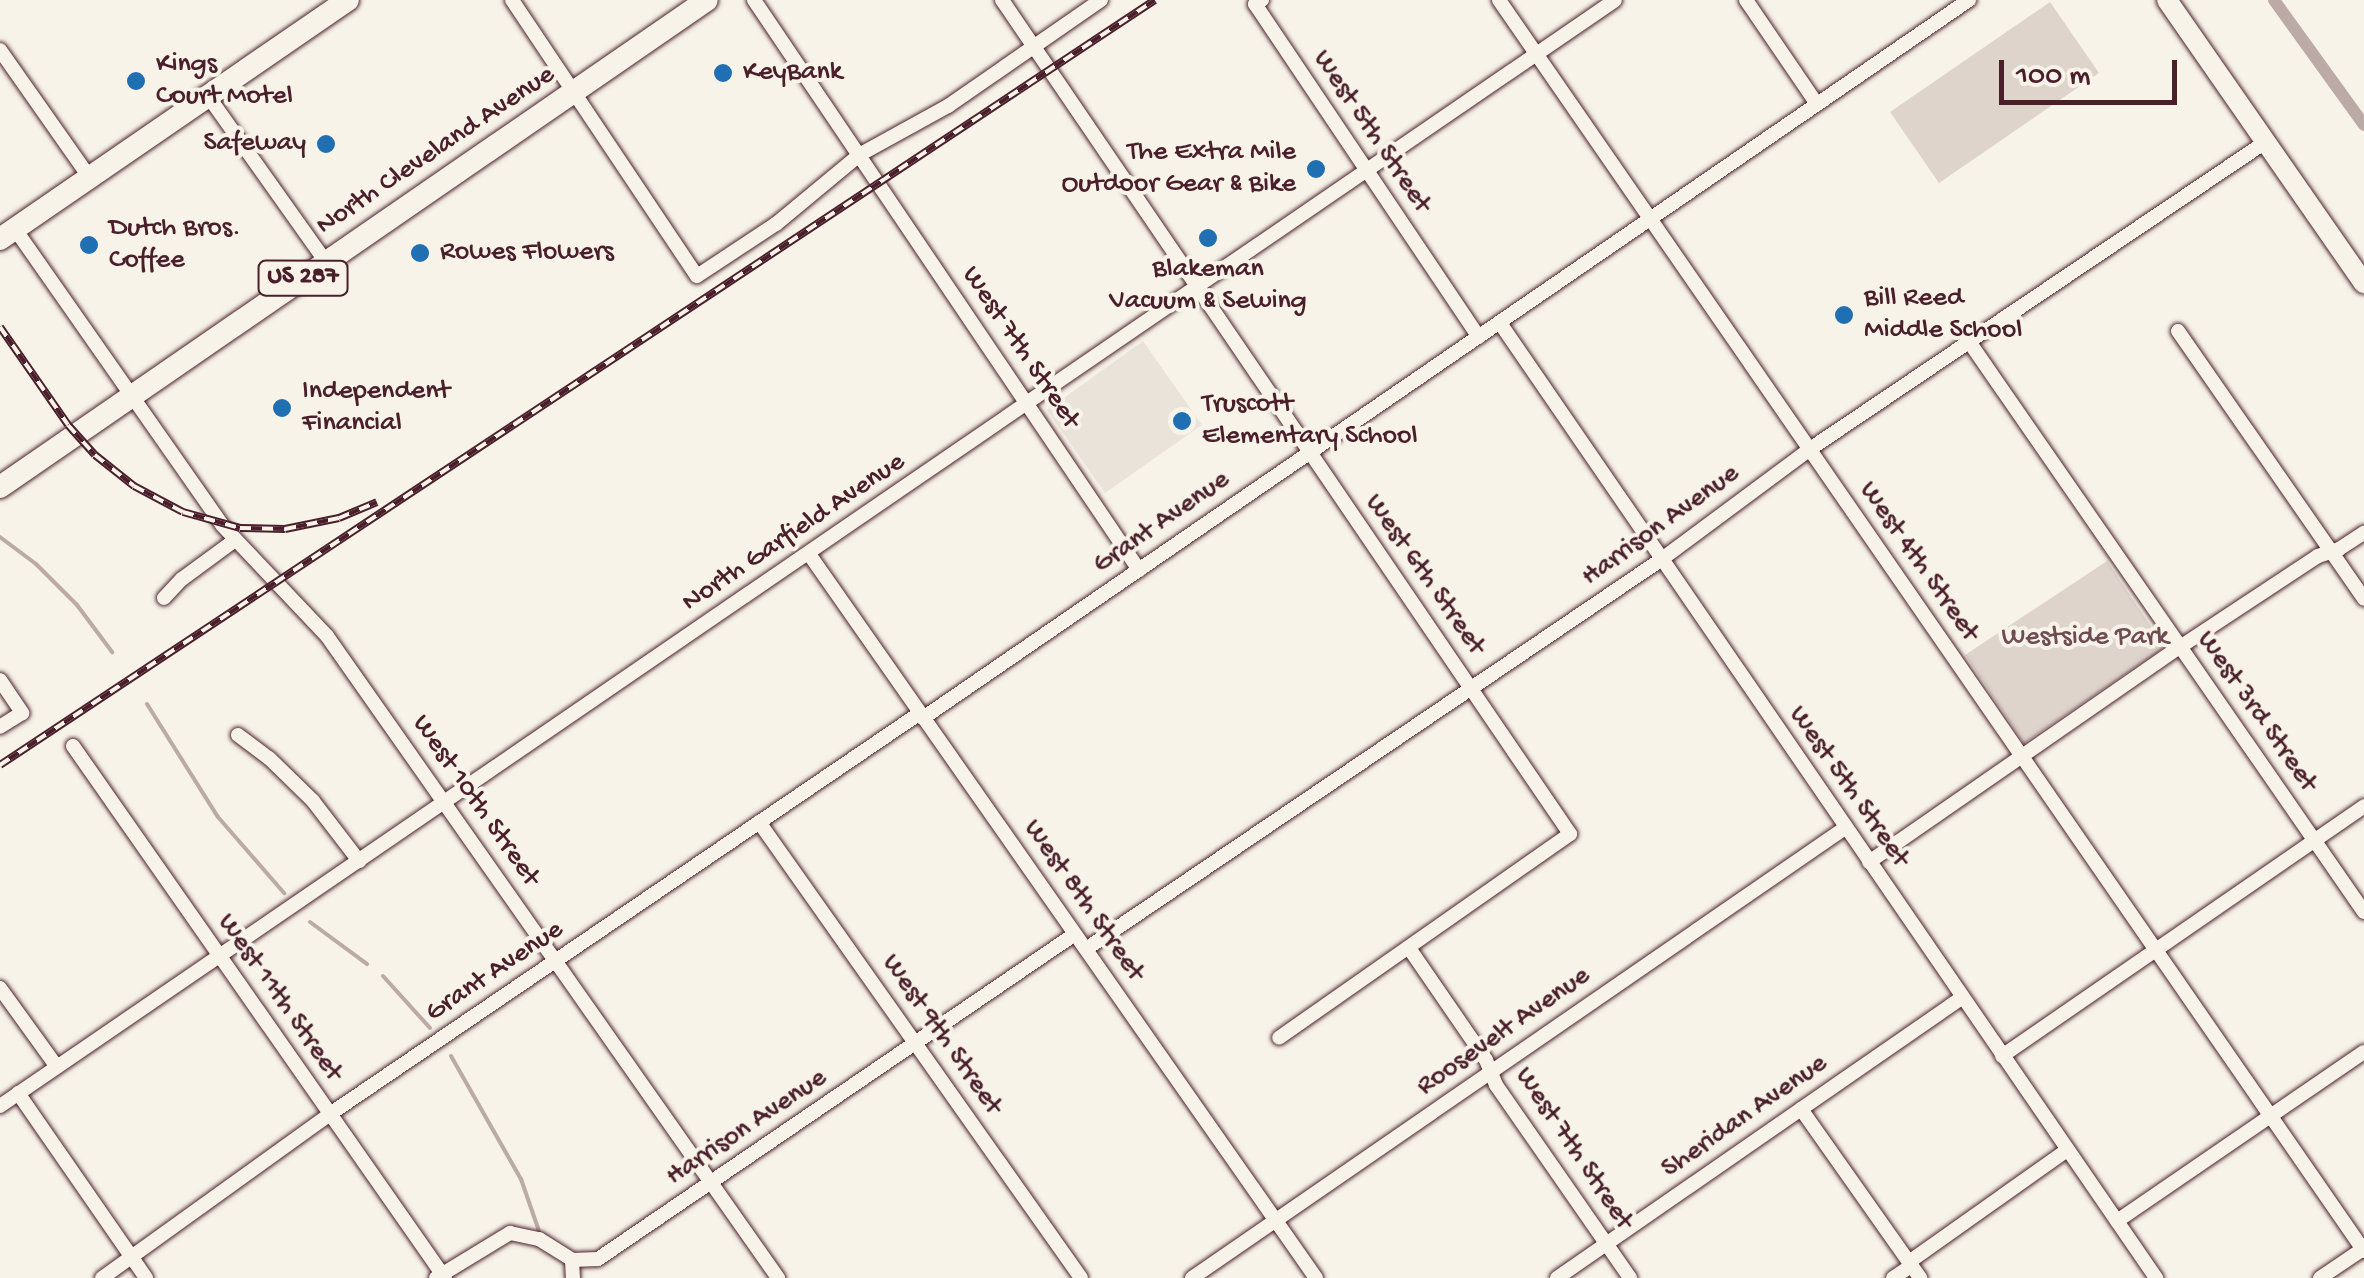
<!DOCTYPE html>
<html>
<head>
<meta charset="utf-8">
<style>
	body { margin:0 }
	#map { position:relative; width:2364px; height:1278px; overflow:hidden; background:#f7f3e8; font-family:"Gochi Hand",sans-serif }
	div>[style] { position:absolute }
	.built>* { inset:0; background:#eae3da }
	.green>* { inset:0; background:#ded4cc }
	.stream>* { height:4px; margin:-2px; padding:0 2px; transform-origin:2px; border-radius:2px; background:#bcaaa7 }
	.canal>* { height:12px; margin:-6px; padding:0 6px; transform-origin:6px; border-radius:6px; background:#bcaaa7 }
	.roads { filter:drop-shadow(0 0 2px #4a1f2b) drop-shadow(0 0 2px #4a1f2b) }
	.minor>* { height:14px; margin:-7px; padding:0 7px; transform-origin:7px; border-radius:7px; background:#f7f3e8 }
	.secondary>* { height:20px; margin:-10px; padding:0 10px; transform-origin:10px; border-radius:10px; background:#f7f3e8 }
	.trunk>* { height:22px; margin:-11px; padding:0 11px; transform-origin:11px; border-radius:11px; background:#f7f3e8 }
	.rail>* { height:8px; margin-top:-4px; transform-origin:0; background:repeating-linear-gradient(90deg,#f7f3e8 0 11px,#4a1f2b 0 22px); box-sizing:border-box; border-block:2px solid #4a1f2b }
	.dots>* { width:28px; height:28px; translate:-50% -50%; box-sizing:border-box; border:5px solid #f7f3e8; border-radius:50% }
	span { translate:-50% -50%; white-space:nowrap; text-align:center; line-height:1.15; -webkit-text-stroke:8px #f7f3e8; paint-order:stroke }
	.shield-label span { padding:2px 8px; background:#f7f3e8; border:2px solid; border-radius:8px; -webkit-text-stroke-width:0 }
	.shield-label { font-size:25px; color:#4a1f2b; font-weight:700 }
	.poi-label { font-size:28px; color:#4a1f2b }
	.left { translate:0 -50%; text-align:left }
	.right { translate:-100% -50%; text-align:right }
	.street-label { font-size:28px; color:#4a1f2b }
	.park-label { font-size:28px; color:#6f4c53 }
	.scale { position:absolute; left:1999px; top:60px; width:178px; height:45px; box-sizing:border-box; border:5px solid #4a1f2b; border-top:0; padding-left:12px; font-size:30px; line-height:35px; white-space:nowrap; color:#4a1f2b; -webkit-text-stroke:8px #f7f3e8; paint-order:stroke }
</style>
</head>
<body>
<div id="map">
	<div class="built">
		<i style="clip-path:polygon(1143px 341px,1202px 425px,1105px 493px,1047px 410px)"></i>
	</div>
	<div class="green">
		<i style="clip-path:polygon(2050px 2px,2099px 73px,1939px 183px,1890px 112px)"></i>
		<i style="clip-path:polygon(2107px 561px,2165px 647px,2024px 743px,1965px 655px)"></i>
	</div>
	<div class="stream">
		<i style="left:0;top:537px;width:45px;rotate:36.9deg"></i>
		<i style="left:36px;top:564px;width:58px;rotate:45deg"></i>
		<i style="left:77px;top:605px;width:59px;rotate:53.3deg"></i>
		<i style="left:147px;top:704px;width:133px;rotate:57.9deg"></i>
		<i style="left:218px;top:817px;width:101px;rotate:49deg"></i>
		<i style="left:310px;top:922px;width:71px;rotate:36.4deg"></i>
		<i style="left:383px;top:976px;width:70px;rotate:47.9deg"></i>
		<i style="left:451px;top:1056px;width:142px;rotate:60.4deg"></i>
		<i style="left:521px;top:1179px;width:55px;rotate:70.9deg"></i>
	</div>
	<div class="canal">
		<i style="left:2274px;top:0;width:154px;rotate:54.2deg"></i>
	</div>
	<div class="roads">
		<div class="minor">
			<i style="left:512px;top:0;width:332px;rotate:56.2deg"></i>
			<i style="left:697px;top:276px;width:95px;rotate:-33.4deg"></i>
			<i style="left:776px;top:224px;width:108px;rotate:-39.7deg"></i>
			<i style="left:859px;top:155px;width:102px;rotate:-28.8deg"></i>
			<i style="left:948px;top:106px;width:186px;rotate:-34.7deg"></i>
			<i style="left:754px;top:0;width:688px;rotate:55.96deg"></i>
			<i style="left:1002px;top:0;width:1009px;rotate:55.74deg"></i>
			<i style="left:1570px;top:834px;width:355px;rotate:145deg"></i>
			<i style="left:1262px;top:0;width:8px;rotate:150deg"></i>
			<i style="left:1255px;top:4px;width:401px;rotate:56.1deg"></i>
			<i style="left:1499px;top:0;width:1521px;rotate:55.34deg"></i>
			<i style="left:1746px;top:0;width:126px;rotate:55.7deg"></i>
			<i style="left:0;top:50px;width:156px;rotate:54.9deg"></i>
			<i style="left:208px;top:96px;width:204px;rotate:54.6deg"></i>
			<i style="left:15px;top:229px;width:361px;rotate:55deg"></i>
			<i style="left:222px;top:525px;width:153px;rotate:46.6deg"></i>
			<i style="left:327px;top:636px;width:785px;rotate:54.91deg"></i>
			<i style="left:1500px;top:323px;width:1159px;rotate:55.51deg"></i>
			<i style="left:2178px;top:331px;width:326px;rotate:55.2deg"></i>
			<i style="left:1970px;top:343px;width:692px;rotate:55.3deg"></i>
			<i style="left:809px;top:554px;width:884px;rotate:55deg"></i>
			<i style="left:164px;top:598px;width:26px;rotate:-47deg"></i>
			<i style="left:182px;top:579px;width:66px;rotate:-36.3deg"></i>
			<i style="left:0;top:680px;width:40px;rotate:56deg"></i>
			<i style="left:22px;top:713px;width:26px;rotate:148deg"></i>
			<i style="left:923px;top:718px;width:1269px;rotate:-34.47deg"></i>
			<i style="left:238px;top:735px;width:39px;rotate:37deg"></i>
			<i style="left:269px;top:758px;width:62px;rotate:44.3deg"></i>
			<i style="left:313px;top:801px;width:76px;rotate:52.5deg"></i>
			<i style="left:73px;top:746px;width:649px;rotate:55.04deg"></i>
			<i style="left:759px;top:822px;width:558px;rotate:54.77deg"></i>
			<i style="left:1869px;top:862px;width:378px;rotate:-34.7deg"></i>
			<i style="left:2180px;top:647px;width:165px;rotate:-33.4deg"></i>
			<i style="left:2318px;top:556px;width:22px;rotate:-18deg"></i>
			<i style="left:2339px;top:549px;width:30px;rotate:-33deg"></i>
			<i style="left:1409px;top:948px;width:136px;rotate:55.5deg"></i>
			<i style="left:1486px;top:1060px;width:27px;rotate:68deg"></i>
			<i style="left:1496px;top:1085px;width:235px;rotate:55.2deg"></i>
			<i style="left:1086px;top:949px;width:696px;rotate:-34.1deg"></i>
			<i style="left:1662px;top:559px;width:184px;rotate:-36.6deg"></i>
			<i style="left:1810px;top:449px;width:547px;rotate:-33.98deg"></i>
			<i style="left:0;top:988px;width:97px;rotate:54.2deg"></i>
			<i style="left:2002px;top:1056px;width:440px;rotate:-34.6deg"></i>
			<i style="left:18px;top:1093px;width:225px;rotate:55.3deg"></i>
			<i style="left:0;top:1106px;width:1957px;rotate:-34.4deg"></i>
			<i style="left:1801px;top:1109px;width:207px;rotate:54.8deg"></i>
			<i style="left:2117px;top:1221px;width:299px;rotate:-34.4deg"></i>
			<i style="left:572px;top:1260px;width:18px;rotate:87deg"></i>
			<i style="left:1909px;top:1262px;width:194px;rotate:-35.3deg"></i>
			<i style="left:102px;top:1278px;width:281px;rotate:-35.7deg"></i>
			<i style="left:330px;top:1114px;width:713px;rotate:-34.2deg"></i>
			<i style="left:436px;top:1278px;width:87px;rotate:-31.3deg"></i>
			<i style="left:510px;top:1233px;width:30px;rotate:12deg"></i>
			<i style="left:539px;top:1239px;width:39px;rotate:32deg"></i>
			<i style="left:572px;top:1260px;width:26px;rotate:-2deg"></i>
			<i style="left:598px;top:1259px;width:577px;rotate:-34.27deg"></i>
			<i style="left:1192px;top:1278px;width:793px;rotate:-34.57deg"></i>
			<i style="left:1557px;top:1278px;width:492px;rotate:-34.7deg"></i>
			<i style="left:1893px;top:1278px;width:22px;rotate:-34deg"></i>
			<i style="left:2320px;top:1278px;width:52px;rotate:-34deg"></i>
		</div>
		<div class="secondary">
			<i style="left:2167px;top:0;width:345px;rotate:55.2deg"></i>
		</div>
		<div class="trunk">
			<i style="left:0;top:239px;width:422px;rotate:-34.5deg"></i>
			<i style="left:0;top:487px;width:858px;rotate:-34.56deg"></i>
		</div>
	</div>
	<div class="rail">
		<i style="left:0;top:327px;width:119px;rotate:55.2deg"></i>
		<i style="left:68px;top:425px;width:40px;rotate:48deg"></i>
		<i style="left:95px;top:455px;width:50px;rotate:38.5deg"></i>
		<i style="left:134px;top:486px;width:55px;rotate:28deg"></i>
		<i style="left:183px;top:512px;width:59px;rotate:15.7deg"></i>
		<i style="left:240px;top:528px;width:45px;rotate:1.3deg"></i>
		<i style="left:285px;top:529px;width:55px;rotate:-11.5deg"></i>
		<i style="left:339px;top:518px;width:41px;rotate:-22.8deg"></i>
		<i style="left:0;top:765px;width:1385px;rotate:-33.52deg"></i>
	</div>
	<div class="dots">
		<i style="left:723px;top:73px;background:#1f6fb2"></i>
		<i style="left:136px;top:81px;background:#1f6fb2"></i>
		<i style="left:326px;top:144px;background:#1f6fb2"></i>
		<i style="left:1316px;top:169px;background:#1f6fb2"></i>
		<i style="left:1208px;top:238px;background:#1f6fb2"></i>
		<i style="left:89px;top:245px;background:#1f6fb2"></i>
		<i style="left:420px;top:253px;background:#1f6fb2"></i>
		<i style="left:1844px;top:315px;background:#1f6fb2"></i>
		<i style="left:282px;top:408px;background:#1f6fb2"></i>
		<i style="left:1182px;top:421px;background:#1f6fb2"></i>
	</div>
	<div class="shield-label">
		<span style="left:303px;top:278px">US 287</span>
	</div>
	<div class="poi-label">
		<span class="left" style="left:156px;top:81px">Kings<br>Court Motel</span>
		<span class="left" style="left:743px;top:73px">KeyBank</span>
		<span class="right" style="left:306px;top:144px">Safeway</span>
		<span class="right" style="left:1296px;top:169px">The Extra Mile<br>Outdoor Gear &amp; Bike</span>
		<span class="left" style="left:109px;top:245px">Dutch Bros.<br>Coffee</span>
		<span class="left" style="left:440px;top:253px">Rowes Flowers</span>
		<span style="left:1208px;top:286px">Blakeman<br>Vacuum &amp; Sewing</span>
		<span class="left" style="left:1864px;top:315px">Bill Reed<br>Middle School</span>
		<span class="left" style="left:302px;top:408px">Independent<br>Financial</span>
		<span class="left" style="left:1202px;top:421px">Truscott<br>Elementary School</span>
	</div>
	<div class="street-label">
		<span style="left:1371px;top:132px;rotate:56deg">West 5th Street</span>
		<span style="left:436px;top:151px;rotate:-34deg">North Cleveland Avenue</span>
		<span style="left:1020px;top:348px;rotate:56deg">West 7th Street</span>
		<span style="left:1162px;top:523px;rotate:-35deg">Grant Avenue</span>
		<span style="left:1661px;top:526px;rotate:-36deg">Harrison Avenue</span>
		<span style="left:794px;top:533px;rotate:-34deg">North Garfield Avenue</span>
		<span style="left:1918px;top:562px;rotate:55deg">West 4th Street</span>
		<span style="left:1424px;top:575px;rotate:55deg">West 6th Street</span>
		<span style="left:2256px;top:712px;rotate:55deg">West 3rd Street</span>
		<span style="left:1848px;top:787px;rotate:55deg">West 5th Street</span>
		<span style="left:475px;top:801px;rotate:55deg">West 10th Street</span>
		<span style="left:1083px;top:901px;rotate:55deg">West 8th Street</span>
		<span style="left:495px;top:972px;rotate:-34deg">Grant Avenue</span>
		<span style="left:279px;top:998px;rotate:55deg">West 11th Street</span>
		<span style="left:1504px;top:1032px;rotate:-35deg">Roosevelt Avenue</span>
		<span style="left:941px;top:1035px;rotate:55deg">West 9th Street</span>
		<span style="left:1745px;top:1117px;rotate:-35deg">Sheridan Avenue</span>
		<span style="left:747px;top:1128px;rotate:-34deg">Harrison Avenue</span>
		<span style="left:1573px;top:1149px;rotate:56deg">West 7th Street</span>
	</div>
	<div class="park-label">
		<span style="left:2085px;top:638px">Westside Park</span>
	</div>
	<div class="scale">100 m</div>
</div>
</body>
</html>
